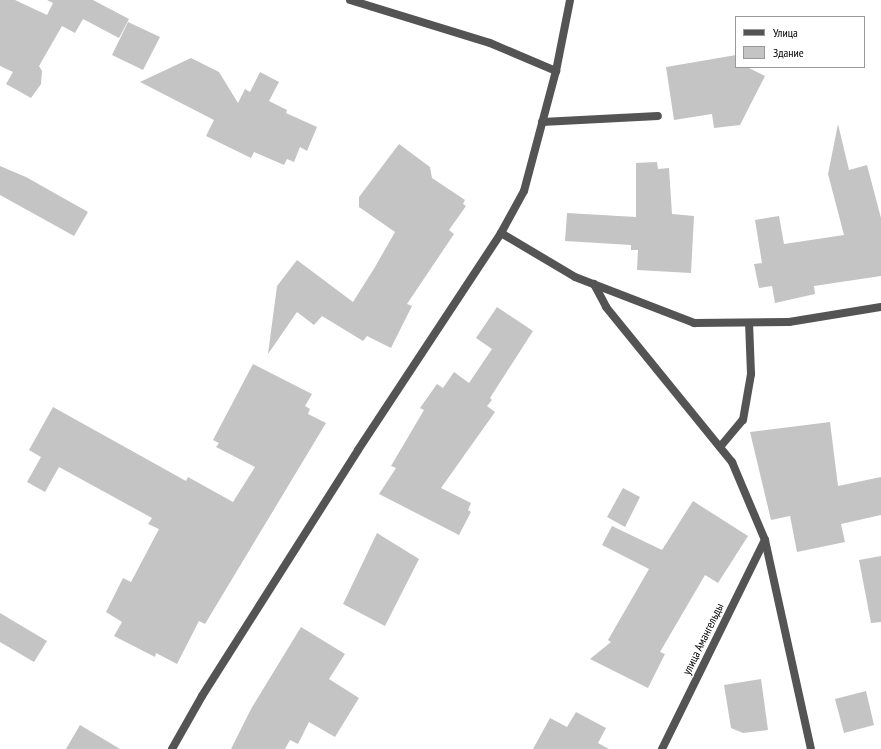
<!DOCTYPE html>
<html>
<head>
<meta charset="utf-8">
<style>
	body { margin:0 }
	#map { position:relative; width:881px; height:749px; overflow:hidden; background:#fff; font-family:"PT Sans Narrow",sans-serif }
	div>[style] { position:absolute }
	.building>* { inset:0; background:#c4c4c4 }
	.minor>* { height:8px; margin:-4px; padding:0 4px; transform-origin:4px; border-radius:4px; background:#545454 }
	span { translate:-50% -50%; white-space:nowrap; text-align:center; line-height:1.15; -webkit-text-stroke:3px #fff; paint-order:stroke }
	.street-label { font-size:12px; color:#000 }
	.legend { position:absolute; left:735px; top:16px; width:130px; height:52px; box-sizing:border-box; background:#fff; border:1px solid #999; margin:0; padding:5px 7px; list-style:none; font-size:12px; color:#000 }
	.legend li { display:flex; align-items:center; gap:8px; height:20px }
	.legend b { width:20px; border:1px solid #999 }
</style>
</head>
<body>
<div id="map">
	<div class="building">
		<i style="clip-path:polygon(0 0,15px 0,47px 15px,53px 3px,47px 0,93px 0,129px 19px,119px 38px,83px 19px,75px 33px,62px 26px,39px 66px,42px 71px,41px 84px,31px 98px,6px 84px,13px 72px,0 66px)"></i>
		<i style="clip-path:polygon(128px 22px,160px 37px,143px 70px,112px 55px)"></i>
		<i style="clip-path:polygon(736px 55px,736px 67px,747px 67px,765px 76px,740px 125px,714px 128px,712px 114px,674px 120px,666px 67px)"></i>
		<i style="clip-path:polygon(191px 58px,219px 72px,238px 103px,245px 89px,250px 92px,260px 72px,279px 82px,269px 101px,287px 110px,286px 113px,317px 127px,307px 151px,300px 147px,294px 162px,287px 159px,284px 165px,254px 152px,251px 158px,206px 136px,214px 120px,140px 82px)"></i>
		<i style="clip-path:polygon(838px 124px,849px 170px,867px 165px,881px 218px,881px 276px,814px 286px,815px 294px,775px 303px,772px 286px,759px 288px,754px 264px,762px 263px,755px 220px,779px 216px,784px 244px,844px 235px,828px 174px)"></i>
		<i style="clip-path:polygon(399px 144px,430px 167px,432px 178px,465px 200px,463px 204px,466px 206px,449px 230px,454px 234px,407px 304px,412px 306px,391px 348px,367px 336px,363px 341px,322px 316px,314px 325px,297px 312px,268px 354px,277px 286px,297px 260px,353px 302px,375px 267px,395px 232px,359px 207px,359px 197px)"></i>
		<i style="clip-path:polygon(657px 162px,658px 169px,669px 168px,672px 214px,694px 216px,691px 273px,637px 270px,638px 250px,631px 250px,631px 245px,565px 241px,567px 213px,636px 217px,636px 163px)"></i>
		<i style="clip-path:polygon(0 166px,26px 177px,88px 212px,74px 236px,0 195px)"></i>
		<i style="clip-path:polygon(497px 307px,533px 331px,490px 398px,492px 400px,487px 406px,495px 412px,441px 488px,471px 503px,468px 510px,471px 512px,459px 535px,379px 494px,396px 468px,391px 466px,424px 410px,420px 408px,437px 384px,443px 388px,454px 372px,469px 383px,492px 349px,476px 338px)"></i>
		<i style="clip-path:polygon(253px 364px,312px 394px,305px 406px,310px 409px,308px 414px,326px 423px,205px 624px,199px 621px,177px 664px,156px 653px,155px 657px,114px 636px,122px 622px,106px 612px,123px 578px,131px 582px,159px 529px,148px 524px,152px 518px,59px 467px,45px 492px,27px 482px,41px 457px,29px 450px,53px 407px,186px 481px,188px 477px,233px 502px,255px 467px,216px 447px,219px 443px,213px 440px)"></i>
		<i style="clip-path:polygon(830px 422px,838px 486px,881px 477px,881px 515px,841px 524px,845px 542px,797px 552px,790px 516px,771px 520px,750px 432px)"></i>
		<i style="clip-path:polygon(623px 488px,640px 497px,625px 527px,607px 517px)"></i>
		<i style="clip-path:polygon(693px 501px,748px 536px,718px 583px,705px 575px,660px 652px,665px 654px,648px 688px,590px 659px,611px 642px,608px 640px,649px 569px,602px 545px,612px 526px,662px 550px)"></i>
		<i style="clip-path:polygon(377px 533px,419px 559px,385px 626px,343px 604px)"></i>
		<i style="clip-path:polygon(881px 556px,881px 622px,871px 623px,859px 560px)"></i>
		<i style="clip-path:polygon(0 613px,47px 641px,34px 662px,0 642px)"></i>
		<i style="clip-path:polygon(301px 627px,345px 654px,329px 679px,359px 698px,335px 737px,309px 722px,298px 744px,290px 740px,285px 749px,231px 749px,251px 709px)"></i>
		<i style="clip-path:polygon(761px 679px,768px 730px,743px 733px,731px 728px,724px 685px)"></i>
		<i style="clip-path:polygon(866px 691px,874px 725px,844px 733px,835px 699px)"></i>
		<i style="clip-path:polygon(576px 712px,606px 728px,598px 743px,609px 749px,533px 749px,550px 718px,567px 727px)"></i>
		<i style="clip-path:polygon(80px 725px,120px 749px,66px 749px)"></i>
	</div>
	<div class="minor">
		<i style="left:350px;top:0;width:146px;rotate:17.1deg"></i>
		<i style="left:490px;top:43px;width:72px;rotate:23deg"></i>
		<i style="left:542px;top:122px;width:116px;rotate:-3deg"></i>
		<i style="left:501px;top:233px;width:86px;rotate:30.7deg"></i>
		<i style="left:575px;top:277px;width:128px;rotate:21.1deg"></i>
		<i style="left:694px;top:323px;width:95px;rotate:-0.6deg"></i>
		<i style="left:789px;top:322px;width:93px;rotate:-9.3deg"></i>
		<i style="left:594px;top:284px;width:26px;rotate:62deg"></i>
		<i style="left:606px;top:307px;width:200px;rotate:50.9deg"></i>
		<i style="left:732px;top:462px;width:85px;rotate:67.1deg"></i>
		<i style="left:765px;top:540px;width:214px;rotate:77.6deg"></i>
		<i style="left:720px;top:447px;width:35px;rotate:-50deg"></i>
		<i style="left:743px;top:420px;width:47px;rotate:-80.1deg"></i>
		<i style="left:751px;top:374px;width:51px;rotate:-92.2deg"></i>
		<i style="left:172px;top:749px;width:61px;rotate:-60.5deg"></i>
		<i style="left:202px;top:696px;width:291px;rotate:-57.6deg"></i>
		<i style="left:358px;top:450px;width:260px;rotate:-56.6deg"></i>
		<i style="left:501px;top:233px;width:48px;rotate:-61.3deg"></i>
		<i style="left:524px;top:191px;width:124px;rotate:-75.1deg"></i>
		<i style="left:556px;top:71px;width:72px;rotate:-78.8deg"></i>
		<i style="left:662px;top:749px;width:233px;rotate:-63.8deg"></i>
	</div>
	<div class="street-label">
		<span style="left:703px;top:639px;rotate:-64deg">улица Амангельды</span>
	</div>
	<ul class="legend">
	<li><b style="height:5px;background:#545454"></b>Улица</li>
	<li><b style="height:11px;background:#c4c4c4"></b>Здание</li>
	</ul>
</div>
</body>
</html>
